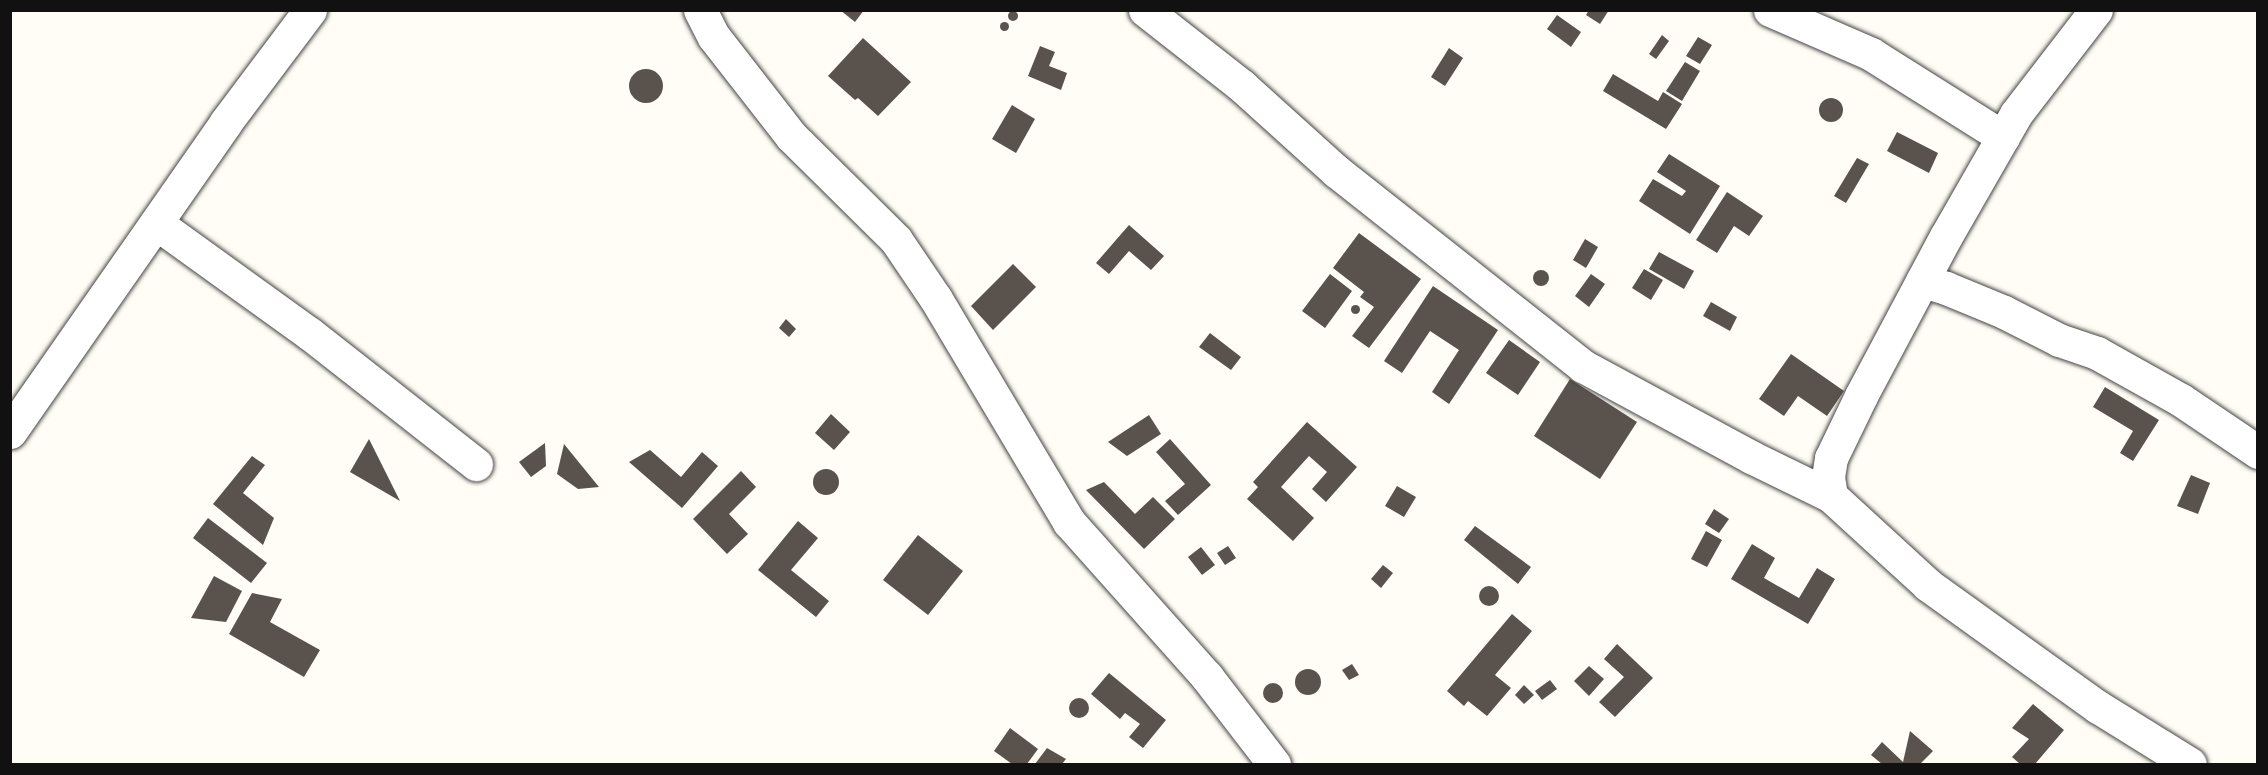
<!DOCTYPE html>
<html>
<head>
<meta charset="utf-8">
<style>
	body { margin:0 }
	#map { position:relative; width:2268px; height:775px; overflow:hidden; background:#fffdf5; font-family:"Roboto Serif",serif }
	div>[style] { position:absolute }
	.building>* { inset:0; background:#5a524d }
	.round { border-radius:50% }
	.roads { filter:drop-shadow(0 0 2px #444) drop-shadow(0 0 2px #444) }
	.street>* { height:33px; margin:-16.5px; padding:0 16.5px; transform-origin:16.5px; border-radius:16.5px; background:#fff }
	span { translate:-50% -50%; white-space:nowrap; text-align:center; line-height:1.15; -webkit-text-stroke:6px #fff; paint-order:stroke }
	.frame { position:absolute; inset:0; border:12px solid #111; pointer-events:none }
</style>
</head>
<body>
<div id="map">
	<div class="building">
		<i style="clip-path:polygon(840px 10px,864px 10px,855px 22px)"></i>
		<i style="clip-path:polygon(1589px 10px,1609px 10px,1600px 24px,1586px 15px)"></i>
		<i class="round" style="left:1008px;top:11px;width:10px;height:10px"></i>
		<i style="clip-path:polygon(1557px 15px,1581px 32px,1571px 47px,1547px 29px)"></i>
		<i class="round" style="left:999.5px;top:21.5px;width:9px;height:9px"></i>
		<i style="clip-path:polygon(1662px 35px,1669px 41px,1656px 59px,1649px 54px)"></i>
		<i style="clip-path:polygon(1698px 37px,1712px 45px,1700px 64px,1686px 56px)"></i>
		<i style="clip-path:polygon(863px 38px,911px 82px,878px 116px,858px 98px,855px 100px,828px 76px)"></i>
		<i style="clip-path:polygon(1040px 46px,1055px 52px,1049px 66px,1067px 73px,1061px 90px,1028px 76px)"></i>
		<i style="clip-path:polygon(1449px 48px,1463px 58px,1445px 86px,1431px 77px)"></i>
		<i style="clip-path:polygon(1685px 62px,1700px 71px,1682px 101px,1666px 91px)"></i>
		<i class="round" style="left:629px;top:69px;width:34px;height:34px"></i>
		<i style="clip-path:polygon(1613px 74px,1658px 101px,1663px 92px,1682px 104px,1666px 129px,1603px 91px)"></i>
		<i class="round" style="left:1819px;top:98px;width:24px;height:24px"></i>
		<i style="clip-path:polygon(1012px 105px,1035px 119px,1016px 153px,992px 139px)"></i>
		<i style="clip-path:polygon(1897px 132px,1938px 153px,1929px 173px,1887px 151px)"></i>
		<i style="clip-path:polygon(1669px 154px,1720px 186px,1690px 234px,1639px 201px,1653px 179px,1682px 196px,1686px 191px,1657px 172px)"></i>
		<i style="clip-path:polygon(1857px 158px,1869px 164px,1846px 203px,1834px 196px)"></i>
		<i style="clip-path:polygon(1727px 192px,1763px 216px,1749px 236px,1734px 226px,1717px 253px,1696px 240px)"></i>
		<i style="clip-path:polygon(1129px 225px,1164px 256px,1151px 270px,1129px 251px,1109px 274px,1096px 263px)"></i>
		<i style="clip-path:polygon(1359px 233px,1421px 279px,1369px 348px,1352px 336px,1374px 307px,1360px 297px,1364px 292px,1333px 268px)"></i>
		<i style="clip-path:polygon(1585px 239px,1598px 247px,1586px 268px,1573px 260px)"></i>
		<i style="clip-path:polygon(1659px 252px,1694px 271px,1684px 289px,1649px 269px)"></i>
		<i style="clip-path:polygon(1013px 264px,1036px 287px,993px 330px,971px 306px)"></i>
		<i style="clip-path:polygon(1644px 269px,1663px 280px,1651px 300px,1632px 288px)"></i>
		<i class="round" style="left:1533px;top:270px;width:16px;height:16px"></i>
		<i style="clip-path:polygon(1330px 274px,1352px 291px,1325px 328px,1302px 311px)"></i>
		<i style="clip-path:polygon(1591px 274px,1605px 284px,1589px 307px,1575px 296px)"></i>
		<i style="clip-path:polygon(1433px 286px,1498px 330px,1449px 404px,1432px 392px,1459px 350px,1430px 331px,1402px 373px,1384px 361px)"></i>
		<i style="clip-path:polygon(1711px 302px,1737px 317px,1730px 331px,1703px 316px)"></i>
		<i class="round" style="left:1350.5px;top:304.5px;width:9px;height:9px"></i>
		<i style="clip-path:polygon(786px 319px,796px 329px,789px 337px,779px 328px)"></i>
		<i style="clip-path:polygon(1210px 333px,1241px 357px,1231px 370px,1199px 347px)"></i>
		<i style="clip-path:polygon(1509px 340px,1540px 362px,1518px 395px,1486px 373px)"></i>
		<i style="clip-path:polygon(1791px 354px,1844px 391px,1827px 416px,1798px 396px,1784px 416px,1759px 399px)"></i>
		<i style="clip-path:polygon(1570px 379px,1637px 422px,1600px 479px,1534px 436px)"></i>
		<i style="clip-path:polygon(2105px 387px,2159px 420px,2133px 461px,2120px 453px,2133px 431px,2093px 407px)"></i>
		<i style="clip-path:polygon(831px 414px,850px 432px,834px 450px,815px 433px)"></i>
		<i style="clip-path:polygon(1149px 415px,1161px 434px,1127px 456px,1108px 442px)"></i>
		<i style="clip-path:polygon(1307px 422px,1357px 467px,1326px 502px,1312px 489px,1327px 472px,1309px 456px,1281px 487px,1314px 518px,1293px 541px,1247px 499px,1258px 487px,1253px 482px)"></i>
		<i style="clip-path:polygon(369px 439px,400px 501px,350px 472px)"></i>
		<i style="clip-path:polygon(1170px 439px,1211px 485px,1178px 515px,1165px 501px,1185px 484px,1156px 452px)"></i>
		<i style="clip-path:polygon(545px 443px,546px 466px,531px 477px,519px 462px)"></i>
		<i style="clip-path:polygon(564px 444px,599px 487px,578px 489px,557px 474px)"></i>
		<i style="clip-path:polygon(650px 450px,681px 477px,702px 452px,718px 466px,682px 508px,629px 462px)"></i>
		<i style="clip-path:polygon(252px 456px,265px 465px,243px 493px,274px 518px,263px 545px,213px 504px)"></i>
		<i class="round" style="left:813px;top:469px;width:26px;height:26px"></i>
		<i style="clip-path:polygon(741px 471px,756px 487px,729px 514px,748px 534px,727px 554px,693px 519px)"></i>
		<i style="clip-path:polygon(2191px 475px,2210px 483px,2198px 514px,2177px 506px)"></i>
		<i style="clip-path:polygon(1104px 482px,1135px 514px,1153px 497px,1175px 519px,1144px 549px,1086px 490px)"></i>
		<i style="clip-path:polygon(1397px 486px,1416px 497px,1404px 517px,1385px 506px)"></i>
		<i style="clip-path:polygon(1714px 509px,1729px 519px,1719px 533px,1705px 524px)"></i>
		<i style="clip-path:polygon(208px 518px,267px 563px,251px 583px,193px 538px)"></i>
		<i style="clip-path:polygon(798px 521px,818px 538px,791px 570px,829px 601px,816px 617px,758px 570px)"></i>
		<i style="clip-path:polygon(1475px 526px,1531px 567px,1518px 584px,1464px 540px)"></i>
		<i style="clip-path:polygon(1706px 531px,1722px 540px,1707px 567px,1691px 559px)"></i>
		<i style="clip-path:polygon(918px 535px,963px 571px,928px 615px,883px 580px)"></i>
		<i style="clip-path:polygon(1752px 544px,1775px 558px,1764px 578px,1799px 598px,1817px 568px,1835px 579px,1808px 624px,1731px 579px)"></i>
		<i style="clip-path:polygon(1228px 546px,1236px 558px,1225px 565px,1217px 553px)"></i>
		<i style="clip-path:polygon(1201px 547px,1215px 565px,1202px 575px,1188px 557px)"></i>
		<i style="clip-path:polygon(1383px 565px,1393px 573px,1381px 588px,1371px 579px)"></i>
		<i style="clip-path:polygon(214px 576px,242px 591px,226px 622px,191px 618px)"></i>
		<i class="round" style="left:1479px;top:586px;width:20px;height:20px"></i>
		<i style="clip-path:polygon(252px 593px,282px 599px,270px 622px,320px 650px,304px 677px,229px 634px)"></i>
		<i style="clip-path:polygon(1512px 614px,1532px 631px,1495px 675px,1511px 688px,1487px 716px,1468px 701px,1464px 706px,1447px 691px)"></i>
		<i style="clip-path:polygon(1617px 644px,1653px 678px,1615px 717px,1599px 702px,1624px 677px,1604px 659px)"></i>
		<i style="clip-path:polygon(1352px 664px,1359px 675px,1349px 680px,1342px 670px)"></i>
		<i style="clip-path:polygon(1589px 666px,1604px 679px,1589px 696px,1574px 681px)"></i>
		<i class="round" style="left:1295px;top:669px;width:26px;height:26px"></i>
		<i style="clip-path:polygon(1109px 673px,1166px 720px,1143px 748px,1129px 737px,1140px 724px,1125px 713px,1120px 719px,1091px 694px)"></i>
		<i style="clip-path:polygon(1550px 680px,1557px 689px,1542px 700px,1535px 691px)"></i>
		<i class="round" style="left:1263px;top:683px;width:20px;height:20px"></i>
		<i style="clip-path:polygon(1524px 685px,1534px 695px,1524px 704px,1515px 695px)"></i>
		<i class="round" style="left:1069px;top:698px;width:20px;height:20px"></i>
		<i style="clip-path:polygon(2033px 704px,2064px 730px,2035px 764px,2020px 764px,2012px 757px,2029px 739px,2012px 728px)"></i>
		<i style="clip-path:polygon(1010px 728px,1038px 749px,1027px 764px,1012px 764px,994px 751px)"></i>
		<i style="clip-path:polygon(1910px 731px,1933px 751px,1920px 764px,1882px 764px,1871px 755px,1882px 742px,1903px 762px)"></i>
		<i style="clip-path:polygon(1047px 748px,1066px 759px,1062px 764px,1035px 764px)"></i>
	</div>
	<div class="roads">
		<div class="street">
			<i style="left:700px;top:10px;width:30px;rotate:63deg"></i>
			<i style="left:714px;top:37px;width:125px;rotate:52.1deg"></i>
			<i style="left:791px;top:136px;width:148px;rotate:44.7deg"></i>
			<i style="left:896px;top:240px;width:71px;rotate:55.9deg"></i>
			<i style="left:936px;top:299px;width:260px;rotate:59.2deg"></i>
			<i style="left:1069px;top:522px;width:208px;rotate:48.3deg"></i>
			<i style="left:1207px;top:677px;width:110px;rotate:52.4deg"></i>
			<i style="left:1145px;top:10px;width:123px;rotate:38.1deg"></i>
			<i style="left:1242px;top:86px;width:127px;rotate:42.1deg"></i>
			<i style="left:1336px;top:171px;width:315px;rotate:38.3deg"></i>
			<i style="left:1583px;top:366px;width:191px;rotate:28.4deg"></i>
			<i style="left:1751px;top:457px;width:89px;rotate:26deg"></i>
			<i style="left:1770px;top:10px;width:110px;rotate:23.5deg"></i>
			<i style="left:1871px;top:54px;width:156px;rotate:32.2deg"></i>
			<i style="left:2096px;top:10px;width:131px;rotate:127.6deg"></i>
			<i style="left:2016px;top:114px;width:141px;rotate:119.8deg"></i>
			<i style="left:1946px;top:236px;width:181px;rotate:118deg"></i>
			<i style="left:1861px;top:396px;width:69px;rotate:115.8deg"></i>
			<i style="left:1831px;top:458px;width:19px;rotate:99deg"></i>
			<i style="left:1828px;top:477px;width:19px;rotate:81deg"></i>
			<i style="left:1831px;top:496px;width:132px;rotate:42.5deg"></i>
			<i style="left:1928px;top:585px;width:209px;rotate:35.7deg"></i>
			<i style="left:2098px;top:707px;width:108px;rotate:31.8deg"></i>
			<i style="left:156px;top:223px;width:190px;rotate:35.8deg"></i>
			<i style="left:310px;top:334px;width:211px;rotate:38.1deg"></i>
			<i style="left:1922px;top:281px;width:25px;rotate:16deg"></i>
			<i style="left:1946px;top:288px;width:63px;rotate:22.5deg"></i>
			<i style="left:2004px;top:312px;width:62px;rotate:27deg"></i>
			<i style="left:2059px;top:340px;width:40px;rotate:18.9deg"></i>
			<i style="left:2097px;top:353px;width:96px;rotate:29.2deg"></i>
			<i style="left:2181px;top:400px;width:93px;rotate:34deg"></i>
			<i style="left:10px;top:432px;width:378px;rotate:-55.1deg"></i>
			<i style="left:226px;top:122px;width:140px;rotate:-53.1deg"></i>
		</div>
	</div>
	<div class="frame"></div>
</div>
</body>
</html>
